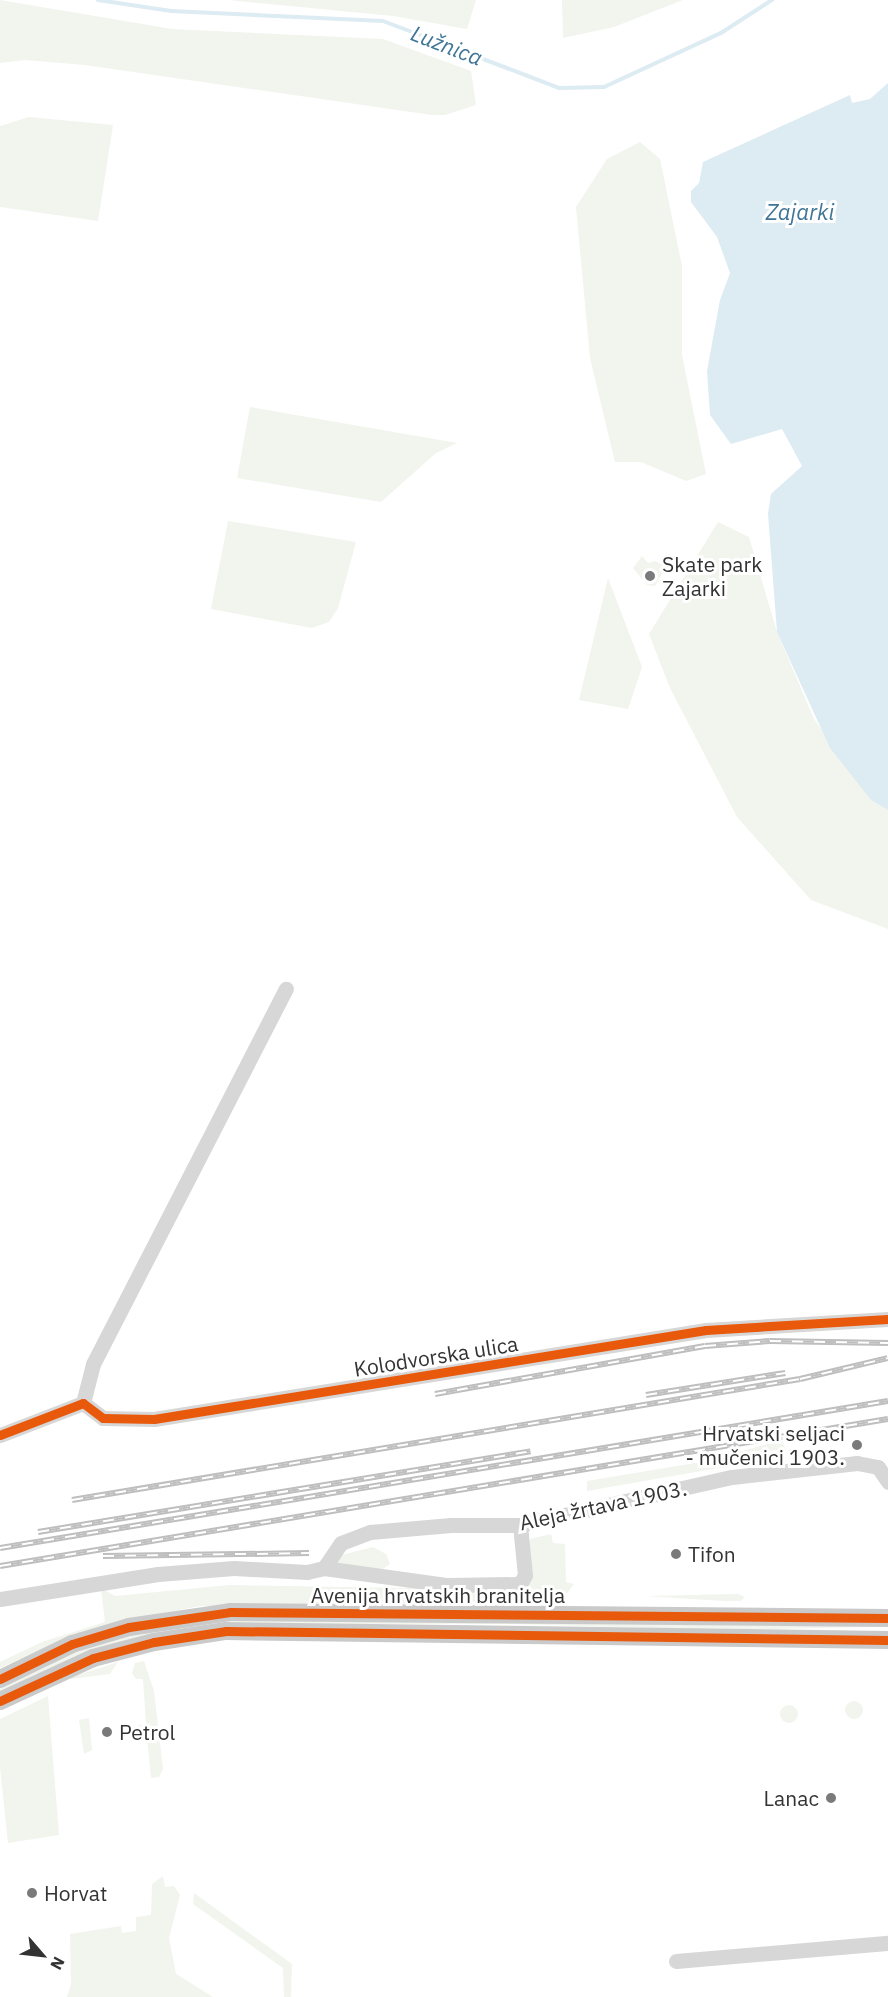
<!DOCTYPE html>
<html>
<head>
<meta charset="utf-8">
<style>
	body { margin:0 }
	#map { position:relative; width:888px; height:1997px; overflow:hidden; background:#fff; font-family:"IBM Plex Sans",sans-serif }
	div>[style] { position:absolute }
	.green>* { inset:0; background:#f1f5ed }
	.round { border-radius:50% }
	.water>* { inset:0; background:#ddebf3 }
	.stream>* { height:4px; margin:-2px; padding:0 2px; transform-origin:2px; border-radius:2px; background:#ddebf3 }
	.minor>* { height:15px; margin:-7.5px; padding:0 7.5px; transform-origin:7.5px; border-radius:7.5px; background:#d7d7d7 }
	.major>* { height:18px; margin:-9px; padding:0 9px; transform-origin:9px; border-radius:9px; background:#cacaca }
	.rail>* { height:6px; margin-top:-3px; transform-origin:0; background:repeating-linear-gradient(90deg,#fff 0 11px,#bebebe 0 22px); box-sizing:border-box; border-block:2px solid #bebebe }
	.cycleway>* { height:9px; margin:-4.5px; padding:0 4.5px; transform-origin:4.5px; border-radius:4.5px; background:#e8590c }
	.dots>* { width:16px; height:16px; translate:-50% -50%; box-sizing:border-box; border:3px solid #fff; border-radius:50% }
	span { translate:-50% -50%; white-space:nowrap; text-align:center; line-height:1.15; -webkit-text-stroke:6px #fff; paint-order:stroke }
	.poi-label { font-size:21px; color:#333 }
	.left { translate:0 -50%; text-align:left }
	.right { translate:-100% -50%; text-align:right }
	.street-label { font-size:21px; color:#333 }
	.water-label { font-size:22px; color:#3f7597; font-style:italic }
	.north { position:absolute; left:12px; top:1925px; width:60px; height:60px; -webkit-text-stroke:4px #fff; paint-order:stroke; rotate:118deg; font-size:16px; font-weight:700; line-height:24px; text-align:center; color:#333 }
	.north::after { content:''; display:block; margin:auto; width:21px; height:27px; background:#333; clip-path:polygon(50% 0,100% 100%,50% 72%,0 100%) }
</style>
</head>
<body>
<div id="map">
	<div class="green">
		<i style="clip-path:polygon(0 0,172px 29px,383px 39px,471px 71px,476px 105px,445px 115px,432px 115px,85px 65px,25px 60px,0 63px)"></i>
		<i style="clip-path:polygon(229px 0,476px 0,467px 29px,393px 16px)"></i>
		<i style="clip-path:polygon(562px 0,683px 0,614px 27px,563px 38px)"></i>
		<i style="clip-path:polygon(29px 117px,113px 125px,98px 221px,0 207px,0 126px)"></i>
		<i style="clip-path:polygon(640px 142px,660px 159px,682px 266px,682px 355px,706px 474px,686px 481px,641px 462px,615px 462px,590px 358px,576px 207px,607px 159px)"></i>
		<i style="clip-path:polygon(250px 407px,457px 443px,436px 453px,381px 502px,237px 478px)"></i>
		<i style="clip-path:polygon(228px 521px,356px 542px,338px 608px,329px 622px,312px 628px,211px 609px)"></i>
		<i style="clip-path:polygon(718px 522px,749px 537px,777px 632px,814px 719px,871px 800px,888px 810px,888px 929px,811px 900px,737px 817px,670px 688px,649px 634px)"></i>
		<i style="clip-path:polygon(642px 556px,648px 563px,655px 561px,666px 567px,655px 586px,647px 585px,633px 568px)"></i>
		<i style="clip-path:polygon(608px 578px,642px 667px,628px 709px,579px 700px)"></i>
		<i style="clip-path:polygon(782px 1440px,785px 1449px,768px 1451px,769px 1459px,762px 1461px,758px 1452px,744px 1455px,747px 1463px,587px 1491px,587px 1481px,701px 1462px)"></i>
		<i style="clip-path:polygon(551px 1534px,553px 1543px,565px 1544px,566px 1582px,574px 1584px,568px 1592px,554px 1599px,493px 1599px,455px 1605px,200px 1606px,127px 1620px,51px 1645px,0 1668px,0 1662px,42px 1642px,105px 1622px,101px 1588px,115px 1596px,230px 1585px,527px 1590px,530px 1539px)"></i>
		<i style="clip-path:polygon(373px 1547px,386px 1554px,390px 1564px,378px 1572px,337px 1566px,336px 1559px,342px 1555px)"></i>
		<i style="clip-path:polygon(738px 1594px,745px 1597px,741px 1601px,724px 1601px,646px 1596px)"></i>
		<i style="clip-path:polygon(213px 1619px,867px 1624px,867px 1627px,721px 1630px,513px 1624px,216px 1624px,0 1694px,0 1686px,56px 1658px,127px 1635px)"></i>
		<i style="clip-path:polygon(144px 1661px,154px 1691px,163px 1769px,159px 1777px,151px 1778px,147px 1737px,137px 1738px,136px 1726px,146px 1724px,143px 1679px,136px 1679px,132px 1673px,135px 1663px)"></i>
		<i style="clip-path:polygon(118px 1662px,110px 1674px,71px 1679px,72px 1677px)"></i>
		<i style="clip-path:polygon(48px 1696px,59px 1835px,8px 1843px,0 1767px,0 1719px)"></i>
		<i class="round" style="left:845px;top:1701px;width:18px;height:18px"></i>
		<i class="round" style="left:780px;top:1705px;width:18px;height:18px"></i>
		<i style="clip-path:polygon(89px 1718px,92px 1750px,84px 1754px,79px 1720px)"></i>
		<i style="clip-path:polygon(163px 1876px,165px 1887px,174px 1886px,180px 1895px,169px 1938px,176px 1974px,213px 1997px,67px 1997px,71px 1984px,70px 1934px,121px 1926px,122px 1933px,136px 1931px,136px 1917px,151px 1915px,152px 1884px)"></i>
		<i style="clip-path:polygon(194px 1893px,292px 1964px,291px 1997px,284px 1997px,283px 1968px,193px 1904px)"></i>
	</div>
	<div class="water">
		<i style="clip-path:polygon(888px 83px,888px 810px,871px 800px,830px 748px,777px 632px,768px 514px,771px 494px,802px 466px,782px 429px,731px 444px,710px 415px,707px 371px,720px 300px,730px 273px,717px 237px,691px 202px,691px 191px,699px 183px,703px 162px,850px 95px,852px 103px,870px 99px)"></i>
	</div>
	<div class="stream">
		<i style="left:98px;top:0;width:74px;rotate:8.6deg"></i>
		<i style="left:171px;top:11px;width:212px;rotate:2.7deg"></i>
		<i style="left:383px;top:21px;width:188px;rotate:20.8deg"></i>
		<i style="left:559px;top:88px;width:45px;rotate:-1.3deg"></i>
		<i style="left:604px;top:87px;width:129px;rotate:-24.8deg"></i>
		<i style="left:721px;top:33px;width:61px;rotate:-32.9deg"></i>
	</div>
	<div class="minor">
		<i style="left:83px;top:1403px;width:40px;rotate:-75.6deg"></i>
		<i style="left:93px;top:1364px;width:422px;rotate:-62.8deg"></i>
		<i style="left:0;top:1435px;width:89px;rotate:-21.1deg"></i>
		<i style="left:83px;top:1403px;width:25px;rotate:37deg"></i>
		<i style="left:103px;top:1418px;width:51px;rotate:1.1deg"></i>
		<i style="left:154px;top:1419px;width:559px;rotate:-9.16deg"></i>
		<i style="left:706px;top:1330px;width:182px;rotate:-3.5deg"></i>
		<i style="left:324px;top:1568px;width:30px;rotate:-56deg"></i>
		<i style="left:341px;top:1543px;width:31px;rotate:-21deg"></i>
		<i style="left:370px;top:1532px;width:81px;rotate:-4.9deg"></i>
		<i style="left:451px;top:1525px;width:69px"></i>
		<i style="left:520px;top:1525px;width:217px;rotate:-12.8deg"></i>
		<i style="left:732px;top:1477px;width:126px;rotate:-6.4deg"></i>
		<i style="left:857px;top:1463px;width:21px;rotate:11deg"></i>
		<i style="left:878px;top:1467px;width:18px;rotate:56deg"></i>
		<i style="left:0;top:1599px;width:160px;rotate:-9deg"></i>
		<i style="left:158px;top:1574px;width:76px;rotate:-4.5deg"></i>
		<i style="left:234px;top:1568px;width:73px;rotate:3.1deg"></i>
		<i style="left:307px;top:1572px;width:17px;rotate:-13deg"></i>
		<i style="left:324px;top:1568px;width:123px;rotate:7.9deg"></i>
		<i style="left:446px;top:1585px;width:74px;rotate:-0.8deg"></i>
		<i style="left:520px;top:1584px;width:10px;rotate:-61deg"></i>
		<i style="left:525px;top:1575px;width:50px;rotate:-95.7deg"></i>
		<i style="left:676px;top:1961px;width:213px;rotate:-4.9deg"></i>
	</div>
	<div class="major">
		<i style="left:0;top:1679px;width:80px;rotate:-25.9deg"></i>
		<i style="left:72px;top:1644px;width:59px;rotate:-16.6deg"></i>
		<i style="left:129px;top:1627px;width:102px;rotate:-8.4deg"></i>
		<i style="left:230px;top:1612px;width:658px;rotate:0.52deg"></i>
		<i style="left:0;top:1701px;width:102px;rotate:-24.8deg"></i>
		<i style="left:93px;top:1658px;width:63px;rotate:-14.7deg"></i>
		<i style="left:154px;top:1642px;width:73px;rotate:-8.7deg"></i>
		<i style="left:226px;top:1631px;width:662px;rotate:0.78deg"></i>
	</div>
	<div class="rail">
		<i style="left:435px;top:1394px;width:274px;rotate:-10.1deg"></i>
		<i style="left:705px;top:1346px;width:65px;rotate:-4.4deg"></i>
		<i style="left:770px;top:1341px;width:118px;rotate:1deg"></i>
		<i style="left:646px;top:1395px;width:141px;rotate:-9deg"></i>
		<i style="left:72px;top:1500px;width:738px;rotate:-9.44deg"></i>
		<i style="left:800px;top:1379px;width:90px;rotate:-13.4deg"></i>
		<i style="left:38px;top:1532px;width:499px;rotate:-9.3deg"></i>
		<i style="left:0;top:1548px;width:900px;rotate:-9.4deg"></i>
		<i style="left:103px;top:1556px;width:206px;rotate:-0.8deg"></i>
		<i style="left:0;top:1566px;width:900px;rotate:-9.4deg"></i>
	</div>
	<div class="cycleway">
		<i style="left:0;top:1435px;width:89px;rotate:-21.1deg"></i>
		<i style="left:83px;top:1403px;width:25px;rotate:37deg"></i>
		<i style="left:103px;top:1418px;width:51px;rotate:1.1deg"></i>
		<i style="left:154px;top:1419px;width:559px;rotate:-9.16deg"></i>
		<i style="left:706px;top:1330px;width:182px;rotate:-3.5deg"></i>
		<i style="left:0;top:1679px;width:80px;rotate:-25.9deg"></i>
		<i style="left:72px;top:1644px;width:59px;rotate:-16.6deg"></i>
		<i style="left:129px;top:1627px;width:102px;rotate:-8.4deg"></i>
		<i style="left:230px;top:1612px;width:658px;rotate:0.52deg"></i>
		<i style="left:0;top:1701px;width:102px;rotate:-24.8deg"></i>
		<i style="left:93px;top:1658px;width:63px;rotate:-14.7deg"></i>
		<i style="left:154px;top:1642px;width:73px;rotate:-8.7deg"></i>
		<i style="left:226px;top:1631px;width:662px;rotate:0.78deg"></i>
	</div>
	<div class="dots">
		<i style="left:650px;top:576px;background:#7a7a7a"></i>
		<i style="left:857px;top:1445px;background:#7a7a7a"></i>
		<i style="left:676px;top:1554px;background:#7a7a7a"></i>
		<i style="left:107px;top:1732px;background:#7a7a7a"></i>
		<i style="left:831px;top:1798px;background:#7a7a7a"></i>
		<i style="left:32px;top:1893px;background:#7a7a7a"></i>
	</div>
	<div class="poi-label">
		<span class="left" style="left:662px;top:576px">Skate park<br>Zajarki</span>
		<span class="right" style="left:845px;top:1445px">Hrvatski seljaci<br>- mučenici 1903.</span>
		<span class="left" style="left:688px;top:1554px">Tifon</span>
		<span class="left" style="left:119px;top:1732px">Petrol</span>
		<span class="right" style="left:819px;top:1798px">Lanac</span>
		<span class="left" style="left:44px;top:1893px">Horvat</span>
	</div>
	<div class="street-label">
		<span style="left:436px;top:1356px;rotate:-9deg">Kolodvorska ulica</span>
		<span style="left:603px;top:1505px;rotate:-12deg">Aleja žrtava 1903.</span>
		<span style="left:438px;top:1595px">Avenija hrvatskih branitelja</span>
	</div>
	<div class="water-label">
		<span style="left:447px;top:45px;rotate:21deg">Lužnica</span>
		<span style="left:800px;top:212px">Zajarki</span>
	</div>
	<div class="north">N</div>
</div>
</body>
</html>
